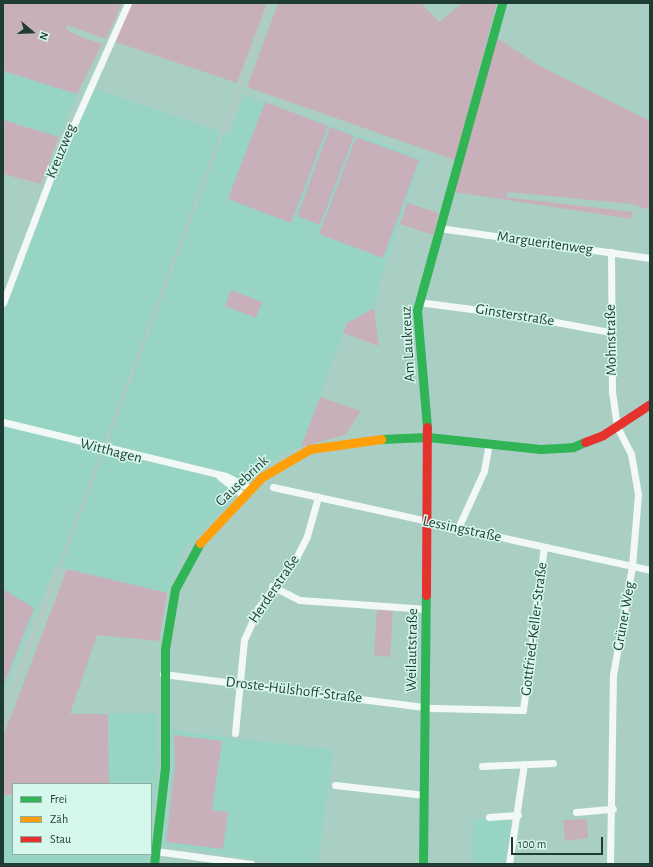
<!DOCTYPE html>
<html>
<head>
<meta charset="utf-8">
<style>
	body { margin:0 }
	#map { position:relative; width:653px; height:867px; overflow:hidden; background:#a9cfc4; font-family:"Alegreya Sans",sans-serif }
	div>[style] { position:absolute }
	.built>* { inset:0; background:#98d4c3 }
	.green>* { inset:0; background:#c8b0bb }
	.street>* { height:7px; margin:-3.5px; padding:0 3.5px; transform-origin:3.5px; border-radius:3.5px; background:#f2f8f6 }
	.fast>* { height:9px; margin:-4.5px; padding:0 4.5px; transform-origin:4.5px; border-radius:4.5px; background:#30b455 }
	.slow>* { height:9px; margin:-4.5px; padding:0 4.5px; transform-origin:4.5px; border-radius:4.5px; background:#ff9f0a }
	.jam>* { height:9px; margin:-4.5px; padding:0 4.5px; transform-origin:4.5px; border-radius:4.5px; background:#e5322d }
	.rail>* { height:2px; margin:-1px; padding:0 1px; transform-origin:1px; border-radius:1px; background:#bcc6c3 }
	span { translate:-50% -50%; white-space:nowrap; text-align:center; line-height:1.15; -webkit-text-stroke:3px #d6f7ec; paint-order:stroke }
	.street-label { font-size:15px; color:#1f3c34 }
	.frame { position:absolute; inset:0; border:4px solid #1f3c34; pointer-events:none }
	.legend { position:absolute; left:12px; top:783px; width:140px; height:72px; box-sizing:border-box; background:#d6f7ec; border:1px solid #8daca2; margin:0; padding:5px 7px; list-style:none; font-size:12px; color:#1f3c34 }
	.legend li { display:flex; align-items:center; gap:8px; height:20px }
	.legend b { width:20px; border:1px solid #8daca2 }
	.north { position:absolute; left:12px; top:12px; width:40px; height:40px; -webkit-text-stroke:3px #d6f7ec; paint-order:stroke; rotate:109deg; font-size:11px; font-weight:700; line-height:16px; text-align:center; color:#1f3c34 }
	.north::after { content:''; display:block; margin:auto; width:14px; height:18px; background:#1f3c34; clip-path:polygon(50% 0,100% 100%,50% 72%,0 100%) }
	.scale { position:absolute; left:511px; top:837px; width:92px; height:18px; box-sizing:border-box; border:2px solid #1f3c34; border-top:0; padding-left:5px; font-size:12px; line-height:14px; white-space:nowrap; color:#1f3c34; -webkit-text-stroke:3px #d6f7ec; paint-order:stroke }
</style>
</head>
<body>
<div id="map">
	<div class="built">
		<i style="clip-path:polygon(3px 71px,77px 94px,59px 137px,3px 120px)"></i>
		<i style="clip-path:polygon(90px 87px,229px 135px,244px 95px,422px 158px,386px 260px,374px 308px,347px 323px,301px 447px,286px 451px,251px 480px,185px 549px,167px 593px,55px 566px,3px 693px,3px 316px)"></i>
		<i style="clip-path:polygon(157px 713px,158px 768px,154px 805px,151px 805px,151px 784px,109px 784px,108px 714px)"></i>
		<i style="clip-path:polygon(171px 730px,333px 750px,318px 864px,284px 864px,163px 845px,172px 768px)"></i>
		<i style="clip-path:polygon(3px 796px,13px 797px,13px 854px,148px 854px,147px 864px,3px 864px)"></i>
		<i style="clip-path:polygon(511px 817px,505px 864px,473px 864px,474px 819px)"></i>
	</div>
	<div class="green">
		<i style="clip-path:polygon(3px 3px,122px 3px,106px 39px,67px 25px,66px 29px,76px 35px,102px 44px,77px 94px,3px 71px)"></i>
		<i style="clip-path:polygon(132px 3px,267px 3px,237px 83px,112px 41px)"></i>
		<i style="clip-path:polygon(278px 3px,421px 3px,439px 22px,462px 3px,497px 3px,455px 160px,247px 87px)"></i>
		<i style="clip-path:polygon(497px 38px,540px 66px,650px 121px,650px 210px,632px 204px,508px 192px,506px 197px,633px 212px,632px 219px,453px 192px)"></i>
		<i style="clip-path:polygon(265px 102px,328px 126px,291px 223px,228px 199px)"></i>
		<i style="clip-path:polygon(3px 120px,59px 137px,41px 184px,3px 174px)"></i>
		<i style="clip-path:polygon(330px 127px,354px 136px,320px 225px,297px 216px)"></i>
		<i style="clip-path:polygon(356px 137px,419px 160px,383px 258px,319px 234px)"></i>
		<i style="clip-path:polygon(407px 203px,439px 213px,433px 235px,400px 224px)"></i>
		<i style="clip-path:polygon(231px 290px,262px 302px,256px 318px,225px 306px)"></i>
		<i style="clip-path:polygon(374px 308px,379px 346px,343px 333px,347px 323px)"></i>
		<i style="clip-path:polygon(320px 397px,361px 411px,345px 435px,301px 447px)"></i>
		<i style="clip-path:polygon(67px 569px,167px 593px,159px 641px,97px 635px,70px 714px,108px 714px,109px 784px,13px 784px,13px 795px,3px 795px,3px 737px)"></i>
		<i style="clip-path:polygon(3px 589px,34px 608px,3px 687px)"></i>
		<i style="clip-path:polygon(377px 610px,393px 611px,390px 657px,374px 655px)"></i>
		<i style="clip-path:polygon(174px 735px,222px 741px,212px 810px,228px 812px,223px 849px,166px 842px,175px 765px)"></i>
		<i style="clip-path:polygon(587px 819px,588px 838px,565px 841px,563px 820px)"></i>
	</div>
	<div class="street">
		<i style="left:439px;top:228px;width:213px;rotate:8.1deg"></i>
		<i style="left:418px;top:302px;width:101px;rotate:7.4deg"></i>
		<i style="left:518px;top:315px;width:94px;rotate:10.5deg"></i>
		<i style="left:3px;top:303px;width:136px;rotate:-69.3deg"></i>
		<i style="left:51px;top:176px;width:189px;rotate:-66deg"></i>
		<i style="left:3px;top:422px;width:229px;rotate:13.6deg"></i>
		<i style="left:226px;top:476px;width:28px;rotate:27deg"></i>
		<i style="left:220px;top:477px;width:31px;rotate:38deg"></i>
		<i style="left:273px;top:487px;width:386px;rotate:12.4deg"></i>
		<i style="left:458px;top:528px;width:63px;rotate:-65.5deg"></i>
		<i style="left:484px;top:471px;width:28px;rotate:-80deg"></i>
		<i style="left:272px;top:586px;width:31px;rotate:27deg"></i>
		<i style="left:300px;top:600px;width:127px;rotate:4.1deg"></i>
		<i style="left:163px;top:674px;width:273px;rotate:7.2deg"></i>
		<i style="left:434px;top:708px;width:89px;rotate:1.3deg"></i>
		<i style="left:523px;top:710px;width:164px;rotate:-82.7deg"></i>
		<i style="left:235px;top:733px;width:93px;rotate:-84.5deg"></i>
		<i style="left:244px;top:640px;width:35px;rotate:-66deg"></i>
		<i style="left:258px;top:608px;width:65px;rotate:-53.1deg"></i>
		<i style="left:297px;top:556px;width:22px;rotate:-63deg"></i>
		<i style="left:307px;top:536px;width:41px;rotate:-74.2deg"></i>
		<i style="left:482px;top:766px;width:71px;rotate:-2.4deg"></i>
		<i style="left:335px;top:785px;width:90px;rotate:6.4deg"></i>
		<i style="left:576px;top:812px;width:37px;rotate:-5deg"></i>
		<i style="left:489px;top:817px;width:29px;rotate:-4deg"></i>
		<i style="left:155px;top:851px;width:97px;rotate:7.7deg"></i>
		<i style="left:509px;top:864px;width:101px;rotate:-81.5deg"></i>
		<i style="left:610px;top:864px;width:189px;rotate:-89.1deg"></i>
		<i style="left:613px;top:675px;width:111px;rotate:-80.1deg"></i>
		<i style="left:632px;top:566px;width:72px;rotate:-85.2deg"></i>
		<i style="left:638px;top:494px;width:41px;rotate:-99.9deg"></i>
		<i style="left:631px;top:454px;width:30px;rotate:-117deg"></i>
		<i style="left:617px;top:427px;width:35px;rotate:-98deg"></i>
		<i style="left:612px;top:392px;width:140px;rotate:-90.4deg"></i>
	</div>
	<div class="fast">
		<i style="left:427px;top:427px;width:117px;rotate:-94.9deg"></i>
		<i style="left:417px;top:310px;width:319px;rotate:-74.5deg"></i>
		<i style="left:381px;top:439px;width:47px;rotate:-2.4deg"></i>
		<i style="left:428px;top:437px;width:113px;rotate:6.1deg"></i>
		<i style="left:540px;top:449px;width:33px;rotate:-3deg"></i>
		<i style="left:573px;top:447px;width:13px;rotate:-23deg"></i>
		<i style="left:154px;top:864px;width:97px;rotate:-83.5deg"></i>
		<i style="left:165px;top:768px;width:119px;rotate:-90deg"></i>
		<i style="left:165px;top:649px;width:61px;rotate:-80.5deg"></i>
		<i style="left:175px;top:589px;width:52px;rotate:-61.5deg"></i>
		<i style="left:423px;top:864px;width:269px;rotate:-89.4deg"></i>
	</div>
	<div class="slow">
		<i style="left:200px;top:543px;width:91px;rotate:-46.8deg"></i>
		<i style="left:262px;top:477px;width:56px;rotate:-30.3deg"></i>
		<i style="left:310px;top:449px;width:72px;rotate:-8deg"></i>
	</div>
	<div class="jam">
		<i style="left:585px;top:442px;width:19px;rotate:-21deg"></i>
		<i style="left:603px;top:435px;width:56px;rotate:-33.4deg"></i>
		<i style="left:426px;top:595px;width:168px;rotate:-89.7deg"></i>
	</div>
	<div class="rail">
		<i style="left:3px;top:717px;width:763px;rotate:-69.43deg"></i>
		<i style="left:3px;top:729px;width:17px;rotate:-66deg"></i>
	</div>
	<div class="street-label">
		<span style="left:61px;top:151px;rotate:-68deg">Kreuzweg</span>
		<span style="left:545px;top:243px;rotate:8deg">Margueritenweg</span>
		<span style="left:515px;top:315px;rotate:9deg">Ginsterstraße</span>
		<span style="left:611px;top:340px;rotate:-91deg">Mohnstraße</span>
		<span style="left:408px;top:344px;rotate:-93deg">Am Laukreuz</span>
		<span style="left:111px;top:451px;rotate:14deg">Witthagen</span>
		<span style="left:242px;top:481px;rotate:-43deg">Gausebrink</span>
		<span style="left:462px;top:529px;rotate:12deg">Lessingstraße</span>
		<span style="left:274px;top:589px;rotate:-56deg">Herderstraße</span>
		<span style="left:624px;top:616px;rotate:-80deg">Grüner Weg</span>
		<span style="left:534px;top:629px;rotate:-83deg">Gottfried-Keller-Straße</span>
		<span style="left:412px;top:650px;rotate:-89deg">Weilautstraße</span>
		<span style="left:294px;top:690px;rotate:7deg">Droste-Hülshoff-Straße</span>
	</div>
	<div class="frame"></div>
	<ul class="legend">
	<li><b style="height:5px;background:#30b455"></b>Frei</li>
	<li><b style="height:5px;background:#ff9f0a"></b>Zäh</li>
	<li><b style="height:5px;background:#e5322d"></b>Stau</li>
	</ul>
	<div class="north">N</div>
	<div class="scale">100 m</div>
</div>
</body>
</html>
